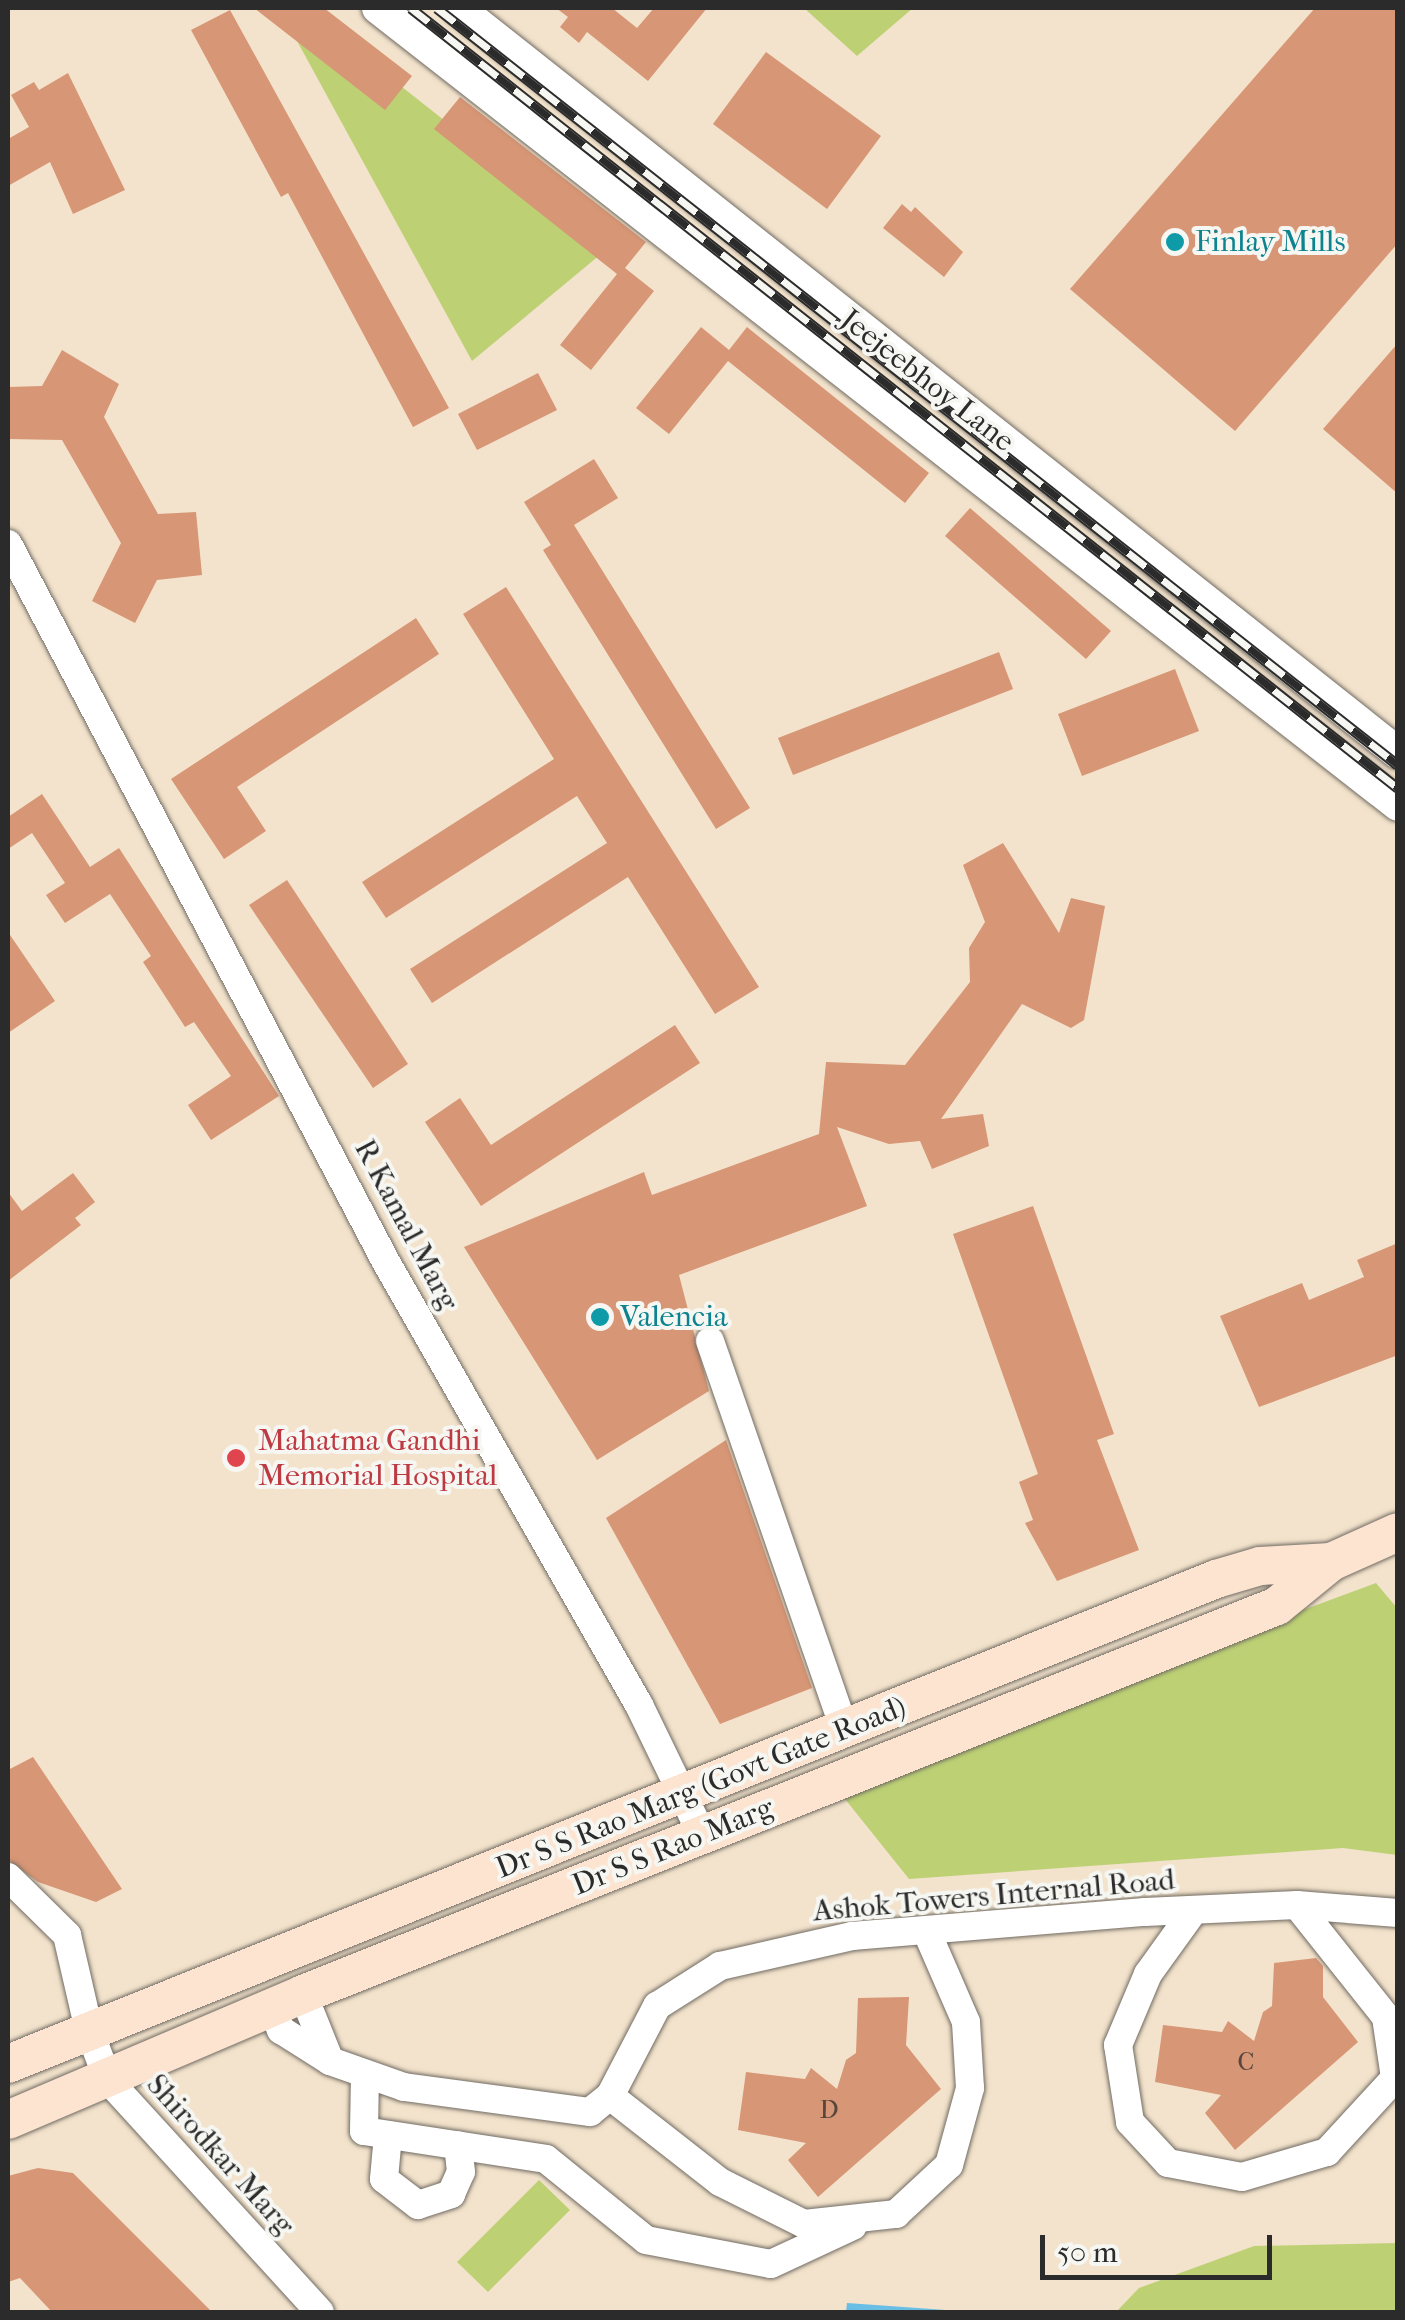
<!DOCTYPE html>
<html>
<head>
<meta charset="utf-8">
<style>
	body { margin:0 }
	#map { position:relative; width:1405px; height:2320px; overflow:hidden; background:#f3e3cc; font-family:"IM FELL French Canon",serif }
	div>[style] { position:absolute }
	.green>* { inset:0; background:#bdd174 }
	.water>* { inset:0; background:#69bee5 }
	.building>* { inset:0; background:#d79675 }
	.roads { filter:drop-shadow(0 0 2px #716b63) drop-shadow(0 0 2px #716b63) }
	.minor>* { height:28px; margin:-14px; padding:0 14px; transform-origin:14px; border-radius:14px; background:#fff }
	.tertiary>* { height:32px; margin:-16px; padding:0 16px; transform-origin:16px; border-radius:16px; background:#fff }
	.secondary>* { height:38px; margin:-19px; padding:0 19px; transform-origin:19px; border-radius:19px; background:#fde4d1 }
	.rail>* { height:11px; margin-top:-5.5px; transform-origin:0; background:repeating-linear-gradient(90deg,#f6f6f2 0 22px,#2b2b2b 0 44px); box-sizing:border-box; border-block:2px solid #2b2b2b }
	.dots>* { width:28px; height:28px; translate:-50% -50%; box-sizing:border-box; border:5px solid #f6f6f2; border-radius:50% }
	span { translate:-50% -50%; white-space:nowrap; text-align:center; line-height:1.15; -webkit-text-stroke:8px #f6f6f2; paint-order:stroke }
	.number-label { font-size:25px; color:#56463e }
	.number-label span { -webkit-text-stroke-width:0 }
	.culture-label { font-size:30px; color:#0d838f }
	.left { translate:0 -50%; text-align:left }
	.street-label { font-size:30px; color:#2b2b2b }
	.health-label { font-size:30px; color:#be3a42 }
	.frame { position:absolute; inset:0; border:10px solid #2b2b2b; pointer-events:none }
	.scale { position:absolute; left:1040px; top:2235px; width:232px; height:45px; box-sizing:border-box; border:5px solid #2b2b2b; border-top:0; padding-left:12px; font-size:30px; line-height:35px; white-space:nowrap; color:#2b2b2b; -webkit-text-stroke:8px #f6f6f2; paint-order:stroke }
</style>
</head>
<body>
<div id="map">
	<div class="green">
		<i style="clip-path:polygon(279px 8px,302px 8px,607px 249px,472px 361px)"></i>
		<i style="clip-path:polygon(804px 8px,913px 8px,857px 56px)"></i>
		<i style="clip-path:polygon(1376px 1583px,1397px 1608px,1397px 1855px,1343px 1848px,909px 1879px,833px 1784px)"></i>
		<i style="clip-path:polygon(539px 2180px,570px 2210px,488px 2292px,457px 2262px)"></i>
		<i style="clip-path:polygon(1397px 2243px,1397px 2312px,1116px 2312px,1139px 2288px,1254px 2246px)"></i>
	</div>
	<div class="water">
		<i style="clip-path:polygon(847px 2303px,946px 2310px,946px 2312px,846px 2312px)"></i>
	</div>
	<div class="building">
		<i style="clip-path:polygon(254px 8px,324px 8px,412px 76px,385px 110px)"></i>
		<i style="clip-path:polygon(556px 8px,612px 8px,637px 28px,654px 8px,707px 8px,648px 81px,587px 32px,579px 43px,560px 27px,568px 17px)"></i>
		<i style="clip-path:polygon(1315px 8px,1398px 8px,1398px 243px,1235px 431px,1070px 289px)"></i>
		<i style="clip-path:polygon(230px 10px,449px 408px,413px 427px,288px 193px,281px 197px,191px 30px)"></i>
		<i style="clip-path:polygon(766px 52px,881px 136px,827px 209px,713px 124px)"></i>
		<i style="clip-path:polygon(68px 73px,125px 190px,73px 214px,50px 162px,8px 186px,8px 139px,29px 127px,11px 95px,34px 82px,39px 90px)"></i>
		<i style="clip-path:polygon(460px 97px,646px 242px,625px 268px,654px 291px,591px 370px,560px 345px,617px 274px,434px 129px)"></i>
		<i style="clip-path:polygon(902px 204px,911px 212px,915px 207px,963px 252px,944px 277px,883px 228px)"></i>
		<i style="clip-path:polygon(701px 327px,729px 350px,747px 327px,929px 473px,905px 503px,728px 361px,669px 434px,636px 408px)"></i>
		<i style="clip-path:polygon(1398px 343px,1398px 494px,1323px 429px)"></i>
		<i style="clip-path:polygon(62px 350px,119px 384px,104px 417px,158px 514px,196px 512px,202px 575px,157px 580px,135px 623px,92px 601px,121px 543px,62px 440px,8px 439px,8px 387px,42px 386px)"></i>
		<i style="clip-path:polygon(538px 373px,557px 410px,477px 450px,458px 414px)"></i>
		<i style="clip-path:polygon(594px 459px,618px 498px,574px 525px,750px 808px,716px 829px,543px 550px,551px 545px,524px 502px)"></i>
		<i style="clip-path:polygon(970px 508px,1111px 631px,1086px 659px,945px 536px)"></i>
		<i style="clip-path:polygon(506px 587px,759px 987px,715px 1014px,628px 877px,432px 1003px,410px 969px,607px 843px,577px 796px,386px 918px,362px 882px,554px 759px,463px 614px)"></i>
		<i style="clip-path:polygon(416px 618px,439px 654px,237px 787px,266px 831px,224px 859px,171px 779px)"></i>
		<i style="clip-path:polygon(999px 652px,1013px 689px,793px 775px,778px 738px)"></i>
		<i style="clip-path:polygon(1175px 669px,1199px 731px,1082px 776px,1058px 714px)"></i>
		<i style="clip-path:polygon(42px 794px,90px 867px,119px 848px,279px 1096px,211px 1140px,188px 1105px,231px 1076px,194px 1022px,185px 1027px,143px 962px,151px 956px,110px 894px,65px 923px,46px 895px,65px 883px,32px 833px,8px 849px,8px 817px)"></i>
		<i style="clip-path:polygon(1003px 843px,1059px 933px,1071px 898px,1105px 906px,1084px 1020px,1071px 1028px,1022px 1004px,941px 1119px,983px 1114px,989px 1146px,932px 1169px,920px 1141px,889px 1144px,837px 1127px,867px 1206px,679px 1275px,709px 1391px,597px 1460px,464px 1247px,644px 1172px,652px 1195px,819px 1134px,826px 1062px,905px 1065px,970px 982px,969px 948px,985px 922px,963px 865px)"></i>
		<i style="clip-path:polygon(287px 880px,408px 1064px,373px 1088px,249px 905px)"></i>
		<i style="clip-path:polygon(8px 932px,55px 1001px,8px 1033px)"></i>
		<i style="clip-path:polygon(675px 1025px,700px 1063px,481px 1206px,425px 1122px,460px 1098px,491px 1145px)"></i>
		<i style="clip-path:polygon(73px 1173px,95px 1202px,75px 1218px,81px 1225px,8px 1281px,8px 1192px,22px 1211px)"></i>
		<i style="clip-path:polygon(1033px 1206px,1114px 1434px,1097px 1440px,1139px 1550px,1057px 1581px,1025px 1523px,1033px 1520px,1019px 1482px,1038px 1474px,953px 1234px)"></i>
		<i style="clip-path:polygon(1398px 1243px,1398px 1355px,1259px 1407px,1220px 1316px,1302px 1283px,1309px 1300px,1364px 1277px,1357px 1260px)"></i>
		<i style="clip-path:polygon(726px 1440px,812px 1688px,720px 1724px,606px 1518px)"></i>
		<i style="clip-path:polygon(33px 1757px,122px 1889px,96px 1902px,38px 1882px,8px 1860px,8px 1770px)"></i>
		<i style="clip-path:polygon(1316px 1958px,1323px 1966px,1323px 1997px,1358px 2042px,1235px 2150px,1205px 2113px,1221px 2095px,1155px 2082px,1163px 2025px,1222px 2032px,1228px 2021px,1254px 2041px,1263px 2012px,1272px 2006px,1274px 1963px)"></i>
		<i style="clip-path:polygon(909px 1997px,906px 2045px,941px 2089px,818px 2197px,788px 2160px,806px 2143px,738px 2130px,746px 2072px,805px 2079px,811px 2068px,837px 2089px,846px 2060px,856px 2053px,858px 1998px)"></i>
		<i style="clip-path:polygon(38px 2168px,73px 2173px,212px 2312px,52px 2312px,20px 2278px,8px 2282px,8px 2176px)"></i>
	</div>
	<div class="roads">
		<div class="minor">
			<i style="left:8px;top:544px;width:811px;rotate:62.23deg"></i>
			<i style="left:386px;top:1262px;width:510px;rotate:60.27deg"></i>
			<i style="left:639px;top:1705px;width:144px;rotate:64.1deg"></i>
			<i style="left:710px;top:1341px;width:412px;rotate:70.9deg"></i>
			<i style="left:8px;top:1877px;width:83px;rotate:44.5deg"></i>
			<i style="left:67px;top:1935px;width:98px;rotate:77deg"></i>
			<i style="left:89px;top:2030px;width:53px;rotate:69.2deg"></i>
			<i style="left:108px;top:2080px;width:314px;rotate:47.6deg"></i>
			<i style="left:1194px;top:1910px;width:79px;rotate:125.7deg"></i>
			<i style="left:1148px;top:1974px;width:77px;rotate:112.9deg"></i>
			<i style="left:1118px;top:2045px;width:78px;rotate:81.1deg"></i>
			<i style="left:1130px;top:2122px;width:56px;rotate:47.2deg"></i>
			<i style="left:1168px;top:2163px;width:75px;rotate:10.7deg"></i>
			<i style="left:1242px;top:2177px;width:89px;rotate:-16.4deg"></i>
			<i style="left:1327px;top:2152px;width:100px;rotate:-47.4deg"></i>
			<i style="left:1395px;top:2078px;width:62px;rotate:-98.4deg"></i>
			<i style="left:1386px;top:2017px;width:143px;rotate:-128.5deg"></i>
			<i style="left:303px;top:1994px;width:72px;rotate:68.1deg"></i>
			<i style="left:272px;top:2008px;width:24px;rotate:68deg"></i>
			<i style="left:281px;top:2030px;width:58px;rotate:32.3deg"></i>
			<i style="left:330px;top:2061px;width:78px;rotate:19.4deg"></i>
			<i style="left:404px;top:2087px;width:188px;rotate:7.7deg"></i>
			<i style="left:590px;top:2112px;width:26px;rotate:-39deg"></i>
			<i style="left:610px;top:2096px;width:102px;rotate:-62.4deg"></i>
			<i style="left:657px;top:2006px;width:75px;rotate:-32.4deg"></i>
			<i style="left:720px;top:1966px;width:135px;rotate:-12.8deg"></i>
			<i style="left:852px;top:1936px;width:294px;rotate:-4.7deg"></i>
			<i style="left:1145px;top:1912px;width:152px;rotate:-2.6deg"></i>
			<i style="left:1297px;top:1905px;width:101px;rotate:4.5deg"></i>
			<i style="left:365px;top:2074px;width:57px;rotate:91deg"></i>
			<i style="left:364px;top:2131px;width:184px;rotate:8.7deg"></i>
			<i style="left:546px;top:2159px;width:129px;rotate:39deg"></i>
			<i style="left:646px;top:2240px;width:127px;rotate:10.9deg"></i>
			<i style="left:771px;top:2264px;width:90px;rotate:-24.9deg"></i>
			<i style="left:610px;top:2096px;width:140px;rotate:38deg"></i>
			<i style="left:720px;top:2182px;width:94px;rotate:26.6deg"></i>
			<i style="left:804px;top:2224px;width:93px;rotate:-6.2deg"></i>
			<i style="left:896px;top:2214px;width:72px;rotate:-42.8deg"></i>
			<i style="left:949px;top:2165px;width:80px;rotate:-74.7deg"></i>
			<i style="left:970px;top:2088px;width:66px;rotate:-93.5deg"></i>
			<i style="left:966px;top:2022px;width:100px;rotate:-113.5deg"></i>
			<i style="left:388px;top:2135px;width:44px;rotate:95.2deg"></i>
			<i style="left:384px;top:2179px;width:43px;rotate:37.4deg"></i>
			<i style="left:418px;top:2205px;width:35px;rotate:-18deg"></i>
			<i style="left:451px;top:2194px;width:24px;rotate:-66deg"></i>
			<i style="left:461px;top:2172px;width:27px;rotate:-96deg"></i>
		</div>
		<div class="tertiary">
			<i style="left:378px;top:8px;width:1294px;rotate:38deg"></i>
			<i style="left:458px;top:8px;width:1199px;rotate:38.4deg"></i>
		</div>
		<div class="secondary">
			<i style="left:8px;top:2064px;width:1302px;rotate:-21.87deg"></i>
			<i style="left:1216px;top:1579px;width:46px;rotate:-16.5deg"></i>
			<i style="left:1260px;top:1566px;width:71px;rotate:-3.2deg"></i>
			<i style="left:1331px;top:1562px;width:73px;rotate:-24.1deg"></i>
			<i style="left:8px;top:2120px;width:321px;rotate:-23.1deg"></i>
			<i style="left:303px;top:1994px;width:1048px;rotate:-21.72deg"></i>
			<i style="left:1277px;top:1606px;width:70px;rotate:-39.2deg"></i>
		</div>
	</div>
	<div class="rail">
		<i style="left:411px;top:8px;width:1258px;rotate:38.32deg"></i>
		<i style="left:437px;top:8px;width:1223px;rotate:38.23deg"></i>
	</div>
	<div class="dots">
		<i style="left:1175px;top:242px;background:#0f9aa8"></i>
		<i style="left:600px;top:1317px;background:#0f9aa8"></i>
		<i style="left:236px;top:1458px;background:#e0444e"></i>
	</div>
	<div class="number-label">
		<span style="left:1246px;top:2062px">C</span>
		<span style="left:829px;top:2110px">D</span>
	</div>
	<div class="culture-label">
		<span class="left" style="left:1195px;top:242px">Finlay Mills</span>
		<span class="left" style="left:620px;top:1317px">Valencia</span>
	</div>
	<div class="street-label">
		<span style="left:927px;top:381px;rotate:38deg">Jeejeebhoy Lane</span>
		<span style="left:406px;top:1225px;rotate:62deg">R Kamal Marg</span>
		<span style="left:701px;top:1788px;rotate:-22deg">Dr S S Rao Marg (Govt Gate Road)</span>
		<span style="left:673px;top:1847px;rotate:-22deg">Dr S S Rao Marg</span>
		<span style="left:994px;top:1896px;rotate:-5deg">Ashok Towers Internal Road</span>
		<span style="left:220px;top:2155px;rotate:48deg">Shirodkar Marg</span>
	</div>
	<div class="health-label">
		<span class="left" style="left:258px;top:1458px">Mahatma Gandhi<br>Memorial Hospital</span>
	</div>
	<div class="frame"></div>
	<div class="scale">50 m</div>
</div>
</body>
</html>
